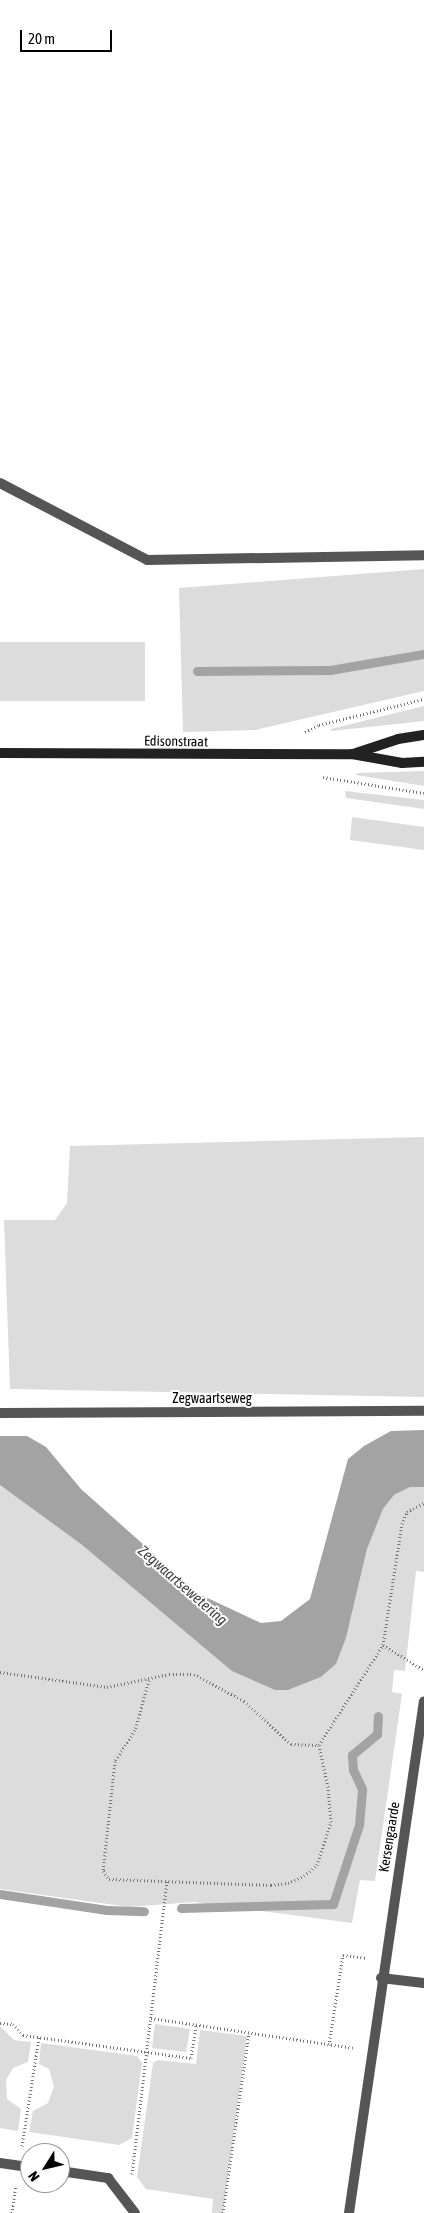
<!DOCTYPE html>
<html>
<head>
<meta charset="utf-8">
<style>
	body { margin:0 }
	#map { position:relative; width:424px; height:2213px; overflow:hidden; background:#fff; font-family:"Asap Condensed",sans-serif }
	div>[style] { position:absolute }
	.green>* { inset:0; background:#dcdcdc }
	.water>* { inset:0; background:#a3a3a3 }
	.stream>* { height:9px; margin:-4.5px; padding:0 4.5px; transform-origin:4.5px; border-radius:4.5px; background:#a3a3a3 }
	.path>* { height:3px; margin-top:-1.5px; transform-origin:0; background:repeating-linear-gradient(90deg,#777 0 1px,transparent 0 3.5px) }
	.lane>* { height:10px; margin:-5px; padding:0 5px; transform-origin:5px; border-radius:5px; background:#555 }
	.street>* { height:10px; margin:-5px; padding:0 5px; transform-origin:5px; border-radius:5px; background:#555 }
	.secondary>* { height:10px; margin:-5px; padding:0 5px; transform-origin:5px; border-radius:5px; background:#222 }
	span { translate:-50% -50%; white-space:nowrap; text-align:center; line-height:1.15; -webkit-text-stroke:4px #fff; paint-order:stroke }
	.street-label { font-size:14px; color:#000 }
	.water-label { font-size:15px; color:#444; font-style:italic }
	.north { position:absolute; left:20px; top:2143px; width:50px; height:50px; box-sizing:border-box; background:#fff; border:1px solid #999; border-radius:50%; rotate:234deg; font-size:14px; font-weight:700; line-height:20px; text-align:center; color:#000 }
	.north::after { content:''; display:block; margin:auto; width:18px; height:22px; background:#000; clip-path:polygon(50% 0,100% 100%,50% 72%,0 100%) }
	.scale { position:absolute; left:20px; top:30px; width:92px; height:22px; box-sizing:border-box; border:2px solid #000; border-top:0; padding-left:6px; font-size:15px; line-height:18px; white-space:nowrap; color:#000; -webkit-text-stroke:4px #fff; paint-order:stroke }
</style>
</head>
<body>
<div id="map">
	<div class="green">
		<i style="clip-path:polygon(424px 569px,424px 691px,255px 730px,183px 732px,179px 588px)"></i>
		<i style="clip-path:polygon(0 642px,145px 642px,145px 701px,0 701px)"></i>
		<i style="clip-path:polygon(424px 706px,424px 721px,331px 731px,331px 729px)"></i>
		<i style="clip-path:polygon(424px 771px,424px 786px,356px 775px,357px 773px)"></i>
		<i style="clip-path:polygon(345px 791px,424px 800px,424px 809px,346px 798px)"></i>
		<i style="clip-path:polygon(352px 817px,424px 827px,424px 850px,350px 840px)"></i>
		<i style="clip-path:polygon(424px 1137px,424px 1397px,10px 1389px,4px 1220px,55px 1220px,67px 1203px,70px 1146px)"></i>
		<i style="clip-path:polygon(0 1485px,288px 1690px,321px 1677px,336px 1664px,346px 1638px,367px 1549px,383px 1509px,394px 1495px,410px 1487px,424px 1487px,424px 1572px,416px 1571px,405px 1671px,394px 1670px,392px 1692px,402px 1694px,375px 1881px,360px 1880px,352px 1923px,194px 1902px,129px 1907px,0 1889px)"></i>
		<i style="clip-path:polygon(155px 2024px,190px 2029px,186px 2052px,152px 2048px)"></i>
		<i style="clip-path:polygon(0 2026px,14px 2040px,31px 2042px,28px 2062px,13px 2068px,6px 2080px,7px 2099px,21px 2109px,18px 2131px,0 2128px)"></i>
		<i style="clip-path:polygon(200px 2030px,247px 2036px,223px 2213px,212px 2213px,213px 2199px,146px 2189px,137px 2177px,153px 2063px,158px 2060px,196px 2064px)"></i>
		<i style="clip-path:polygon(41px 2043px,137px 2056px,142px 2063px,132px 2138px,119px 2145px,29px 2132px,33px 2111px,48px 2103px,54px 2087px,49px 2069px,39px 2064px)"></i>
	</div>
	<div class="water">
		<i style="clip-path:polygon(424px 1430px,424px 1487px,410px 1487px,394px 1495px,383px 1509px,367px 1549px,346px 1638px,336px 1664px,321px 1677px,288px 1690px,275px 1690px,232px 1671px,81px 1544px,0 1485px,0 1436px,27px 1436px,46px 1447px,81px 1489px,199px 1594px,261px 1623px,281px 1621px,310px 1599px,348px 1459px,364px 1446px,391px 1431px)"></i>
	</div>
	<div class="stream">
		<i style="left:197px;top:671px;width:133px;rotate:-0.4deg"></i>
		<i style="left:330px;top:670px;width:95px;rotate:-9.7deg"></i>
		<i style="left:0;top:1894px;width:108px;rotate:8.5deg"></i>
		<i style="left:107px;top:1910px;width:37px;rotate:2deg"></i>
		<i style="left:181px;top:1908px;width:152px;rotate:-1.5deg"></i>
		<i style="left:333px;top:1904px;width:83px;rotate:-71.8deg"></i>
		<i style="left:359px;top:1825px;width:36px;rotate:-85deg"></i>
		<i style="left:362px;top:1789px;width:21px;rotate:-115deg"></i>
		<i style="left:353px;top:1770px;width:15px;rotate:-94deg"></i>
		<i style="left:352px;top:1755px;width:33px;rotate:-40deg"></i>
		<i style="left:377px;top:1734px;width:18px;rotate:-87deg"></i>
	</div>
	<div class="path">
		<i style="left:305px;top:732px;width:16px;rotate:-27deg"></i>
		<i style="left:319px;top:725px;width:108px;rotate:-13.9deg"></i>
		<i style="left:323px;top:777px;width:102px;rotate:9deg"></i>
		<i style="left:383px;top:1645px;width:48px;rotate:31.4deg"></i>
		<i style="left:0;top:1672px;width:108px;rotate:8deg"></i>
		<i style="left:107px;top:1687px;width:63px;rotate:-11.8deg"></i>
		<i style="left:169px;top:1674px;width:25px"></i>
		<i style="left:194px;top:1674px;width:57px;rotate:28.4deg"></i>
		<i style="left:244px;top:1701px;width:64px;rotate:42.5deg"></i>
		<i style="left:291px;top:1744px;width:28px;rotate:2deg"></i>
		<i style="left:149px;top:1680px;width:52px;rotate:105.6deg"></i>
		<i style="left:135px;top:1730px;width:37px;rotate:123deg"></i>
		<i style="left:115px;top:1761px;width:111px;rotate:96.2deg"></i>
		<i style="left:103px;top:1871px;width:10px;rotate:53deg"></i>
		<i style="left:109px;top:1879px;width:162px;rotate:2.1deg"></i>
		<i style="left:271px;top:1885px;width:17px;rotate:-7deg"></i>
		<i style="left:288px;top:1883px;width:17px;rotate:-24deg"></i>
		<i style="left:304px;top:1876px;width:17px;rotate:-40deg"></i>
		<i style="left:317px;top:1865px;width:45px;rotate:-72deg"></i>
		<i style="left:331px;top:1822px;width:35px;rotate:-95deg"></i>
		<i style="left:328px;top:1787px;width:43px;rotate:-102.1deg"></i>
		<i style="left:319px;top:1745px;width:119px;rotate:-57.4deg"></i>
		<i style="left:383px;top:1645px;width:122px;rotate:-81.1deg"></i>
		<i style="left:402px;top:1524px;width:13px;rotate:-67deg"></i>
		<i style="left:407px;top:1512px;width:19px;rotate:-28deg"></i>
		<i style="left:151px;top:2018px;width:204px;rotate:8.4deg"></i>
		<i style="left:0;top:2023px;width:13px;rotate:4deg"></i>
		<i style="left:13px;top:2024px;width:15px;rotate:48deg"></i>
		<i style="left:23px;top:2035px;width:170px;rotate:7.8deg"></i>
		<i style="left:191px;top:2058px;width:33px;rotate:-81deg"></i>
		<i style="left:329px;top:2045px;width:91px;rotate:-81.2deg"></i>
		<i style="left:343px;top:1955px;width:23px;rotate:7deg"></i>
		<i style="left:22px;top:2146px;width:110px;rotate:-81.1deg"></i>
		<i style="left:132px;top:2174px;width:295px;rotate:-83.2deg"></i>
		<i style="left:12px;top:2213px;width:27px;rotate:-82deg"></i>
		<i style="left:223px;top:2213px;width:182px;rotate:-81.8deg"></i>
	</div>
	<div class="lane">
		<i style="left:0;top:483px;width:166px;rotate:27.6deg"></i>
		<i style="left:147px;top:560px;width:277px;rotate:-1deg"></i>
	</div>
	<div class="street">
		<i style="left:0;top:1413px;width:424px;rotate:-0.3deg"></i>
		<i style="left:381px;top:1978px;width:43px;rotate:6.6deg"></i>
		<i style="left:0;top:2163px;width:30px;rotate:8deg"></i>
		<i style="left:60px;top:2171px;width:49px;rotate:8.3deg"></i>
		<i style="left:108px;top:2178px;width:44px;rotate:52.4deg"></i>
		<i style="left:349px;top:2213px;width:517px;rotate:-81.67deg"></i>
	</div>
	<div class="secondary">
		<i style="left:0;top:753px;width:352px;rotate:0.2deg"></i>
		<i style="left:352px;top:754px;width:51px;rotate:10.2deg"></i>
		<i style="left:402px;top:763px;width:22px;rotate:-3deg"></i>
		<i style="left:353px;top:754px;width:47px;rotate:-18.4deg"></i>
		<i style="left:398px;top:739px;width:26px;rotate:-9deg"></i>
	</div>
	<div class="street-label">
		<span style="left:176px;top:741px;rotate:1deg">Edisonstraat</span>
		<span style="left:212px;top:1398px">Zegwaartseweg</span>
		<span style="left:389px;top:1837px;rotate:-81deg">Kersengaarde</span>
	</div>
	<div class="water-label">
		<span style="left:183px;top:1585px;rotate:41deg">Zegwaartsewetering</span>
	</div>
	<div class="north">N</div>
	<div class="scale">20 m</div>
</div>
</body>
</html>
